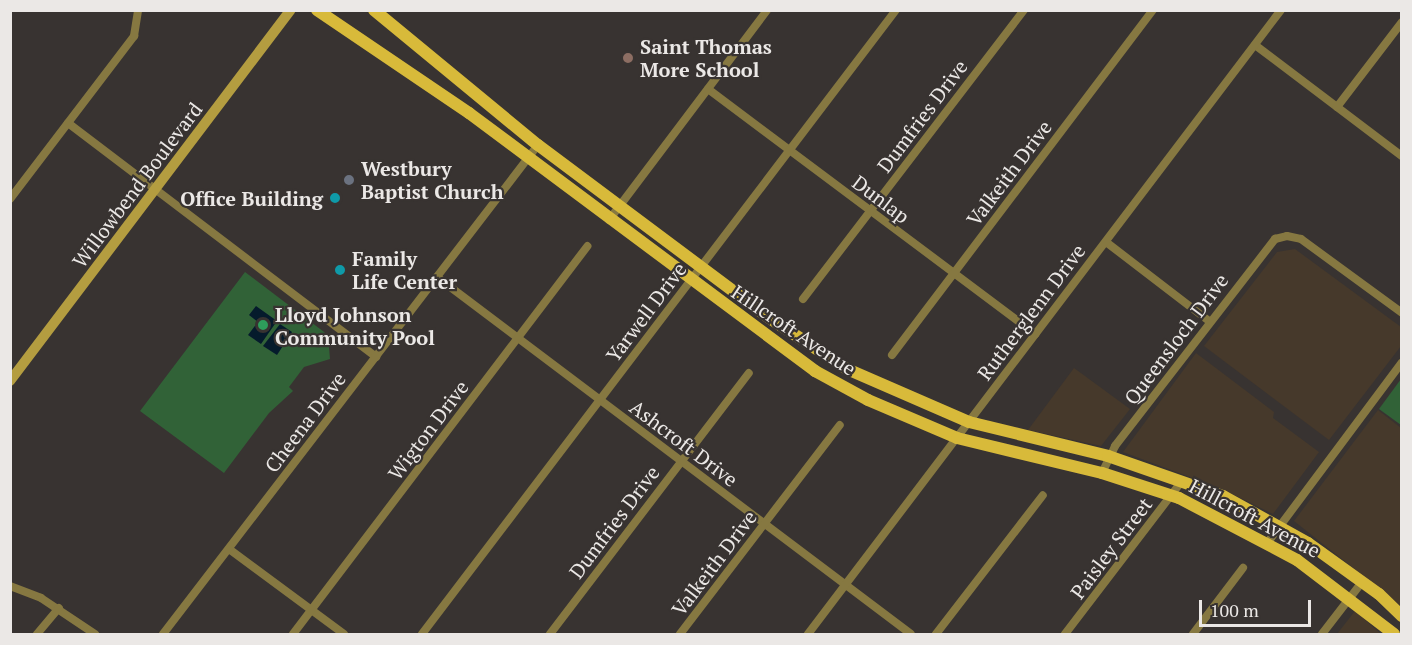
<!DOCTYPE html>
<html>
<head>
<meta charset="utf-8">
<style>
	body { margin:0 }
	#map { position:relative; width:1412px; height:645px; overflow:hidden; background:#383331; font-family:"PT Serif",serif }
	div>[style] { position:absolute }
	.commercial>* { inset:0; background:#46392b }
	.green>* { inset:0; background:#316237 }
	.water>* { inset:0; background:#051b2c }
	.street>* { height:8px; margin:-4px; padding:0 4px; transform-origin:4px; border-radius:4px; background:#867841 }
	.secondary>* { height:10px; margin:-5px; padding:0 5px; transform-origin:5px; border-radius:5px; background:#b49d40 }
	.primary>* { height:12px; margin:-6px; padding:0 6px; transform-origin:6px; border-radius:6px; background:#d8ba3a }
	.dots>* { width:16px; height:16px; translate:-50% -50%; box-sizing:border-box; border:3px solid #383331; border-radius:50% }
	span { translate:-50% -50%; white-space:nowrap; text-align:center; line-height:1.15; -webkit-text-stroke:4.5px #383331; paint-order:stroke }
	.poi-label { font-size:20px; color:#ebe8e6; font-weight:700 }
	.left { translate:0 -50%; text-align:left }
	.right { translate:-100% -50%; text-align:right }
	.street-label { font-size:20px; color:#ebe8e6 }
	.frame { position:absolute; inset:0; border:12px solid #ebe8e6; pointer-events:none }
	.scale { position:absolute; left:1199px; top:600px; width:112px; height:27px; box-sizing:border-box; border:3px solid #ebe8e6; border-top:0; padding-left:8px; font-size:18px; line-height:21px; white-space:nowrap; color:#ebe8e6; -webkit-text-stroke:4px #383331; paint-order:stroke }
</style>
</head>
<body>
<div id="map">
	<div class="commercial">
		<i style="clip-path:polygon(1295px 249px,1401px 327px,1401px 346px,1329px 440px,1204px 346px,1277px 252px)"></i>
		<i style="clip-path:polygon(1196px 353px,1274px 412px,1273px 418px,1319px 452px,1273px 514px,1222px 489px,1123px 452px)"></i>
		<i style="clip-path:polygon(1074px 368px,1130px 409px,1101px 446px,1028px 430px)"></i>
		<i style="clip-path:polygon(1378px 410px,1401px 428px,1401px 606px,1294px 521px)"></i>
		<i style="clip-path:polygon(1355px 611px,1381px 634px,1337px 634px)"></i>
	</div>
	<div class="green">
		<i style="clip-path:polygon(245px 272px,328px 335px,330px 359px,304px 367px,289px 387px,293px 391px,269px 413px,224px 473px,140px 411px)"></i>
		<i style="clip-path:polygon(1401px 379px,1401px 425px,1379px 409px)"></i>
	</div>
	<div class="water">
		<i style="clip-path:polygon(256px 306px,277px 321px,261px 344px,248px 335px,258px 322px,249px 315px)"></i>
		<i style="clip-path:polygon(280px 324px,292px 332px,277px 355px,263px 346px)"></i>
	</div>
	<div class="street">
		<i style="left:1255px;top:45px;width:184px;rotate:37.1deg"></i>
		<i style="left:708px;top:89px;width:409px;rotate:36.8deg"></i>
		<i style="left:1337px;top:107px;width:107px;rotate:-52.6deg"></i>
		<i style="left:68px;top:123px;width:387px;rotate:37.2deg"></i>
		<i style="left:10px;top:199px;width:205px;rotate:-52.7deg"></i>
		<i style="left:134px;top:36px;width:26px;rotate:-81deg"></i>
		<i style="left:609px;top:220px;width:263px;rotate:-53deg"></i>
		<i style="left:1106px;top:242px;width:130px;rotate:37.5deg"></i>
		<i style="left:437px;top:277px;width:593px;rotate:36.99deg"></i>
		<i style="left:803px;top:299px;width:364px;rotate:-52.6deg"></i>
		<i style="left:892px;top:355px;width:433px;rotate:-52.9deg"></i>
		<i style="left:1102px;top:473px;width:30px;rotate:-64deg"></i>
		<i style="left:1115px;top:446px;width:262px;rotate:-52.3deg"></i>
		<i style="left:1275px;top:239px;width:12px;rotate:-14deg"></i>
		<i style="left:1287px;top:236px;width:14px;rotate:12deg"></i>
		<i style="left:1301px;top:239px;width:125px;rotate:36.2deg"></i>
		<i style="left:1268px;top:542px;width:224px;rotate:-53.3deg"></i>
		<i style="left:229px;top:549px;width:143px;rotate:36.5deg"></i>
		<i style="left:10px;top:586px;width:33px;rotate:21deg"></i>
		<i style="left:41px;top:598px;width:65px;rotate:33.7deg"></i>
		<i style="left:37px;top:634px;width:34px;rotate:-50deg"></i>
		<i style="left:163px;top:634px;width:616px;rotate:-52.52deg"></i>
		<i style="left:293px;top:634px;width:487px;rotate:-52.8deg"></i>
		<i style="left:422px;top:634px;width:784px;rotate:-52.78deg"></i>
		<i style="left:550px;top:634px;width:328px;rotate:-52.7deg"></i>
		<i style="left:680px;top:634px;width:263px;rotate:-52.6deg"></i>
		<i style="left:808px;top:634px;width:783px;rotate:-52.84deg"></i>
		<i style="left:936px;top:634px;width:175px;rotate:-52.4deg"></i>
		<i style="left:1065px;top:634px;width:193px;rotate:-52.6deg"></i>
		<i style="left:1193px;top:634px;width:83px;rotate:-52.9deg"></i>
		<i style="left:1322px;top:634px;width:66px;rotate:-52.4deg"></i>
	</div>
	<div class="secondary">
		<i style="left:10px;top:381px;width:465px;rotate:-52.9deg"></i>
	</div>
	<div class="primary">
		<i style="left:317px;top:10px;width:184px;rotate:34.1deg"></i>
		<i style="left:469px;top:113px;width:432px;rotate:36.7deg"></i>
		<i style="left:815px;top:371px;width:60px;rotate:28.7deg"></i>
		<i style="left:868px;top:400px;width:97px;rotate:23.1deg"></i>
		<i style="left:957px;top:438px;width:149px;rotate:13.6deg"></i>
		<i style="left:1102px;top:473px;width:81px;rotate:18deg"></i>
		<i style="left:1179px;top:498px;width:133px;rotate:27.7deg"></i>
		<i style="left:1297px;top:560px;width:122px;rotate:37.3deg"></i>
		<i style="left:374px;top:10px;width:212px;rotate:39.5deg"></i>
		<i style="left:538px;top:145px;width:284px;rotate:36.8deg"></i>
		<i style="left:765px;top:315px;width:98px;rotate:33.4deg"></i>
		<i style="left:847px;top:369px;width:133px;rotate:23.5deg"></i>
		<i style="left:969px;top:422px;width:143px;rotate:13.7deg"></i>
		<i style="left:1108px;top:456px;width:122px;rotate:19.2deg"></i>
		<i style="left:1223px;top:496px;width:97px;rotate:28.9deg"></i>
		<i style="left:1308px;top:543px;width:87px;rotate:35.7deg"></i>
		<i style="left:1379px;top:594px;width:32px;rotate:44deg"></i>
	</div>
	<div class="dots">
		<i style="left:628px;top:58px;background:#8d6e63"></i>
		<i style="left:349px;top:180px;background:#6b7280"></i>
		<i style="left:335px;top:198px;background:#0f9aa8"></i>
		<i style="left:340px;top:270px;background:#0f9aa8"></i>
		<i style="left:263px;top:325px;background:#2e9e5b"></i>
	</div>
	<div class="poi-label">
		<span class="left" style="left:640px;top:58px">Saint Thomas<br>More School</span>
		<span class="left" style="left:361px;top:180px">Westbury<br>Baptist Church</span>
		<span class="right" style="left:323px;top:198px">Office Building</span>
		<span class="left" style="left:352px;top:270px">Family<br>Life Center</span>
		<span class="left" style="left:275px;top:326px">Lloyd Johnson<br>Community Pool</span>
	</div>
	<div class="street-label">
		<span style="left:922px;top:116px;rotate:-53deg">Dumfries Drive</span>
		<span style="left:1009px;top:173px;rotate:-53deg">Valkeith Drive</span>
		<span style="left:137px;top:185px;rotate:-53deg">Willowbend Boulevard</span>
		<span style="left:881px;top:199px;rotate:37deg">Dunlap</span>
		<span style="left:646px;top:312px;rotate:-53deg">Yarwell Drive</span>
		<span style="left:1031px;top:312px;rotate:-53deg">Rutherglenn Drive</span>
		<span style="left:794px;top:330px;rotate:34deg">Hillcroft Avenue</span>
		<span style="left:1176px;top:339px;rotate:-53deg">Queensloch Drive</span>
		<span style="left:305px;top:422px;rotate:-53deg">Cheena Drive</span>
		<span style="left:428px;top:430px;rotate:-53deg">Wigton Drive</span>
		<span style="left:684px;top:443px;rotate:37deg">Ashcroft Drive</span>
		<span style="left:1255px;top:518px;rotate:28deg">Hillcroft Avenue</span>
		<span style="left:614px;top:522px;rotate:-53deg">Dumfries Drive</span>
		<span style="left:1111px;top:548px;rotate:-53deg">Paisley Street</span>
		<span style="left:714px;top:563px;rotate:-53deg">Valkeith Drive</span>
	</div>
	<div class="frame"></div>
	<div class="scale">100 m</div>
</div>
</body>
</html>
